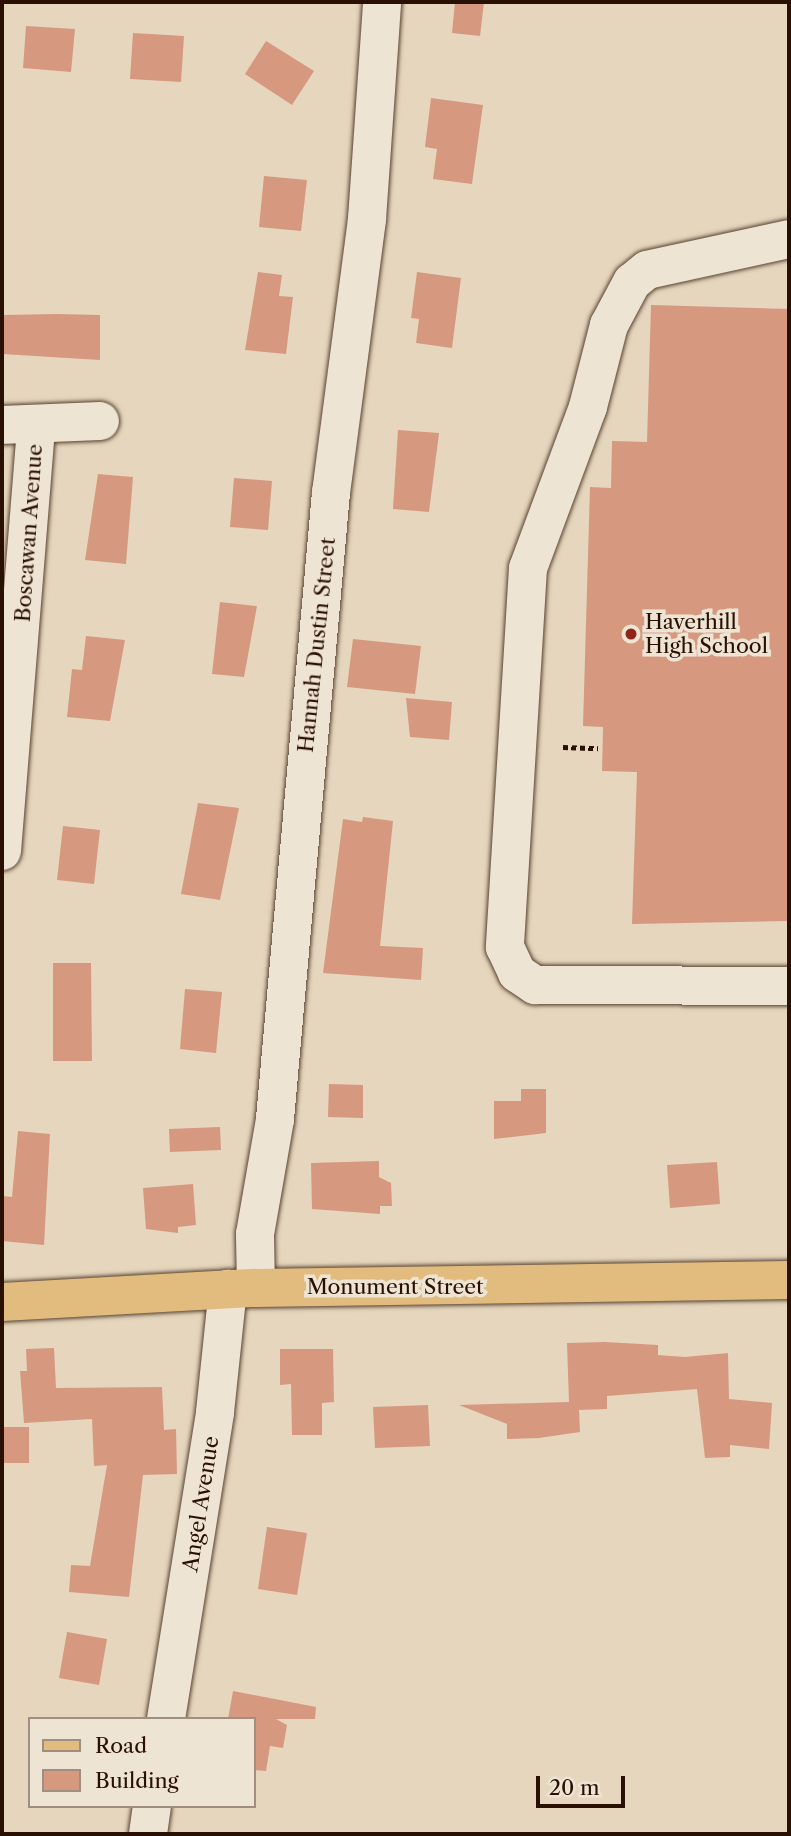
<!DOCTYPE html>
<html>
<head>
<meta charset="utf-8">
<style>
	body { margin:0 }
	#map { position:relative; width:791px; height:1836px; overflow:hidden; background:#e5d6bd; font-family:"Libre Caslon Text",serif }
	div>[style] { position:absolute }
	.building>* { inset:0; background:#d69980 }
	.path>* { height:4.5px; margin-top:-2.25px; transform-origin:0; background:repeating-linear-gradient(90deg,#2a1002 0 5px,transparent 0 8.5px) }
	.roads { filter:drop-shadow(0 0 2px #594231) drop-shadow(0 0 2px #594231) }
	.minor>* { height:38px; margin:-19px; padding:0 19px; transform-origin:19px; border-radius:19px; background:#eee4d4 }
	.major>* { height:38px; margin:-19px; padding:0 19px; transform-origin:19px; border-radius:19px; background:#e2bb7e }
	.dots>* { width:19px; height:19px; translate:-50% -50%; box-sizing:border-box; border:4px solid #eee4d4; border-radius:50% }
	span { translate:-50% -50%; white-space:nowrap; text-align:center; line-height:1.15; -webkit-text-stroke:7px #eee4d4; paint-order:stroke }
	.street-label { font-size:21px; color:#2a1002 }
	.poi-label { font-size:21px; color:#2a1002 }
	.left { translate:0 -50%; text-align:left }
	.frame { position:absolute; inset:0; border:4px solid #2a1002; pointer-events:none }
	.legend { position:absolute; left:28px; top:1717px; width:228px; height:91px; box-sizing:border-box; background:#eee4d4; border:2px solid #a08f80; margin:0; padding:9px 12px; list-style:none; font-size:21px; color:#2a1002 }
	.legend li { display:flex; align-items:center; gap:14px; height:35px }
	.legend b { width:35px; border:2px solid #a08f80 }
	.scale { position:absolute; left:536px; top:1776px; width:89px; height:32px; box-sizing:border-box; border:4px solid #2a1002; border-top:0; padding-left:9px; font-size:21px; line-height:24px; white-space:nowrap; color:#2a1002; -webkit-text-stroke:5px #eee4d4; paint-order:stroke }
</style>
</head>
<body>
<div id="map">
	<div class="building">
		<i style="clip-path:polygon(455px 2px,484px 2px,480px 36px,452px 33px)"></i>
		<i style="clip-path:polygon(26px 26px,75px 29px,71px 72px,23px 68px)"></i>
		<i style="clip-path:polygon(133px 33px,184px 36px,181px 82px,130px 79px)"></i>
		<i style="clip-path:polygon(266px 41px,314px 71px,292px 105px,245px 74px)"></i>
		<i style="clip-path:polygon(431px 98px,483px 105px,472px 184px,433px 179px,437px 149px,425px 147px)"></i>
		<i style="clip-path:polygon(264px 176px,307px 180px,301px 231px,259px 227px)"></i>
		<i style="clip-path:polygon(258px 272px,282px 275px,279px 296px,293px 297px,286px 354px,245px 350px)"></i>
		<i style="clip-path:polygon(417px 272px,461px 278px,452px 348px,416px 343px,419px 319px,411px 318px)"></i>
		<i style="clip-path:polygon(651px 305px,789px 309px,789px 921px,632px 924px,637px 772px,602px 771px,603px 727px,583px 726px,590px 487px,611px 488px,612px 441px,647px 442px)"></i>
		<i style="clip-path:polygon(57px 314px,100px 315px,100px 360px,2px 354px,2px 315px)"></i>
		<i style="clip-path:polygon(398px 430px,439px 433px,429px 512px,393px 509px)"></i>
		<i style="clip-path:polygon(98px 474px,133px 477px,126px 564px,85px 560px)"></i>
		<i style="clip-path:polygon(234px 478px,272px 481px,268px 530px,230px 527px)"></i>
		<i style="clip-path:polygon(220px 602px,257px 606px,244px 677px,212px 674px)"></i>
		<i style="clip-path:polygon(86px 636px,125px 640px,110px 721px,67px 717px,72px 669px,82px 670px)"></i>
		<i style="clip-path:polygon(353px 639px,421px 646px,415px 694px,347px 687px)"></i>
		<i style="clip-path:polygon(406px 698px,452px 702px,449px 740px,410px 737px)"></i>
		<i style="clip-path:polygon(198px 803px,239px 808px,220px 900px,181px 894px)"></i>
		<i style="clip-path:polygon(363px 817px,393px 821px,380px 946px,423px 948px,421px 980px,323px 973px,343px 819px,362px 822px)"></i>
		<i style="clip-path:polygon(63px 826px,100px 830px,94px 884px,57px 880px)"></i>
		<i style="clip-path:polygon(53px 963px,91px 963px,92px 1061px,53px 1061px)"></i>
		<i style="clip-path:polygon(185px 989px,222px 992px,216px 1053px,180px 1049px)"></i>
		<i style="clip-path:polygon(329px 1084px,363px 1085px,363px 1118px,328px 1117px)"></i>
		<i style="clip-path:polygon(521px 1089px,546px 1089px,546px 1133px,494px 1139px,494px 1101px,521px 1101px)"></i>
		<i style="clip-path:polygon(220px 1127px,221px 1150px,170px 1152px,169px 1129px)"></i>
		<i style="clip-path:polygon(18px 1131px,50px 1134px,44px 1245px,2px 1241px,2px 1196px,12px 1197px)"></i>
		<i style="clip-path:polygon(379px 1161px,379px 1177px,391px 1183px,392px 1206px,380px 1206px,380px 1214px,312px 1209px,311px 1163px)"></i>
		<i style="clip-path:polygon(717px 1162px,720px 1204px,670px 1208px,667px 1165px)"></i>
		<i style="clip-path:polygon(193px 1184px,196px 1225px,178px 1227px,178px 1233px,146px 1229px,143px 1188px)"></i>
		<i style="clip-path:polygon(605px 1342px,658px 1345px,658px 1355px,685px 1357px,728px 1353px,729px 1399px,772px 1403px,769px 1449px,730px 1445px,730px 1457px,705px 1458px,697px 1389px,607px 1396px,607px 1409px,579px 1410px,580px 1432px,539px 1438px,507px 1439px,507px 1424px,459px 1405px,569px 1402px,567px 1343px)"></i>
		<i style="clip-path:polygon(54px 1348px,56px 1388px,162px 1387px,164px 1430px,176px 1429px,177px 1474px,143px 1475px,129px 1597px,69px 1592px,71px 1565px,90px 1566px,107px 1465px,94px 1466px,92px 1419px,24px 1423px,20px 1371px,27px 1371px,26px 1349px)"></i>
		<i style="clip-path:polygon(280px 1349px,333px 1349px,334px 1402px,322px 1403px,322px 1435px,292px 1435px,291px 1384px,280px 1385px)"></i>
		<i style="clip-path:polygon(428px 1405px,430px 1446px,375px 1448px,373px 1407px)"></i>
		<i style="clip-path:polygon(2px 1427px,29px 1427px,29px 1463px,2px 1463px)"></i>
		<i style="clip-path:polygon(267px 1527px,307px 1533px,297px 1595px,258px 1589px)"></i>
		<i style="clip-path:polygon(67px 1632px,107px 1639px,99px 1685px,59px 1678px)"></i>
		<i style="clip-path:polygon(233px 1691px,316px 1707px,315px 1719px,276px 1719px,287px 1725px,283px 1748px,270px 1746px,266px 1771px,254px 1770px,254px 1719px,228px 1719px)"></i>
	</div>
	<div class="path">
		<i style="left:563px;top:747px;width:35px;rotate:2deg"></i>
	</div>
	<div class="roads">
		<div class="minor">
			<i style="left:789px;top:239px;width:145px;rotate:167.7deg"></i>
			<i style="left:647px;top:270px;width:19px;rotate:141deg"></i>
			<i style="left:632px;top:282px;width:49px;rotate:118.1deg"></i>
			<i style="left:609px;top:325px;width:85px;rotate:104.4deg"></i>
			<i style="left:588px;top:407px;width:172px;rotate:110.4deg"></i>
			<i style="left:528px;top:568px;width:380px;rotate:93.5deg"></i>
			<i style="left:505px;top:947px;width:29px;rotate:65deg"></i>
			<i style="left:517px;top:973px;width:22px;rotate:34deg"></i>
			<i style="left:535px;top:985px;width:254px;rotate:0.2deg"></i>
			<i style="left:2px;top:425px;width:98px;rotate:-2.3deg"></i>
			<i style="left:2px;top:851px;width:428px;rotate:-85.4deg"></i>
			<i style="left:256px;top:1288px;width:54px;rotate:-91.1deg"></i>
			<i style="left:255px;top:1234px;width:117px;rotate:-80.1deg"></i>
			<i style="left:275px;top:1119px;width:628px;rotate:-84.89deg"></i>
			<i style="left:331px;top:493px;width:276px;rotate:-82.5deg"></i>
			<i style="left:367px;top:219px;width:218px;rotate:-86deg"></i>
			<i style="left:166px;top:1719px;width:311px;rotate:-80.9deg"></i>
			<i style="left:215px;top:1412px;width:124px;rotate:-84deg"></i>
			<i style="left:148px;top:1834px;width:28px;rotate:-82deg"></i>
		</div>
		<div class="major">
			<i style="left:2px;top:1302px;width:254px;rotate:-3.2deg"></i>
			<i style="left:256px;top:1288px;width:533px;rotate:-0.86deg"></i>
		</div>
	</div>
	<div class="dots">
		<i style="left:631px;top:634px;background:#8f2418"></i>
	</div>
	<div class="street-label">
		<span style="left:29px;top:533px;rotate:-86deg">Boscawan Avenue</span>
		<span style="left:317px;top:645px;rotate:-84deg">Hannah Dustin Street</span>
		<span style="left:395px;top:1287px">Monument Street</span>
		<span style="left:201px;top:1504px;rotate:-81deg">Angel Avenue</span>
	</div>
	<div class="poi-label">
		<span class="left" style="left:645px;top:634px">Haverhill<br>High School</span>
	</div>
	<div class="frame"></div>
	<ul class="legend">
	<li><b style="height:9px;background:#e2bb7e"></b>Road</li>
	<li><b style="height:19px;background:#d69980"></b>Building</li>
	</ul>
	<div class="scale">20 m</div>
</div>
</body>
</html>
